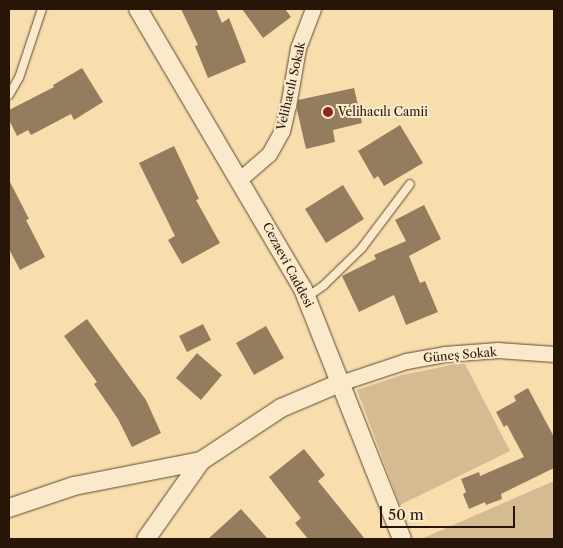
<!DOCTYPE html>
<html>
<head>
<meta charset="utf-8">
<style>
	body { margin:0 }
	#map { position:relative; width:563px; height:548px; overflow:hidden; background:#f8ddad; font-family:"Libre Caslon Text",serif }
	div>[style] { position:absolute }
	.green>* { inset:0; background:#d4bb91 }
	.building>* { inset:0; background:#947d5e }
	.roads { filter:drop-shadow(0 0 1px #5b4831) drop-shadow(0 0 1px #5b4831) }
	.service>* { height:8px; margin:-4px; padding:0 4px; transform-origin:4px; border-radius:4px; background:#fae9ca }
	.minor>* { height:15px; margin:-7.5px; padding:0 7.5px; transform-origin:7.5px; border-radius:7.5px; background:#fae9ca }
	.tertiary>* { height:18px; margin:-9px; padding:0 9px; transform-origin:9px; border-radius:9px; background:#fae9ca }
	.dots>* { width:14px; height:14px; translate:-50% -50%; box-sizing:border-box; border:2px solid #fae9ca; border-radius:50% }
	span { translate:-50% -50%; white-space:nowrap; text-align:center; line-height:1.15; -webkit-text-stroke:4px #fae9ca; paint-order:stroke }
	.street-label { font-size:12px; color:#271608 }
	.poi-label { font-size:12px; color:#271608 }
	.left { translate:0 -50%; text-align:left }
	.frame { position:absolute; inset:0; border:10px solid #271608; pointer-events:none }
	.scale { position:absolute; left:380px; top:506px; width:135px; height:22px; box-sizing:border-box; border:2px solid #271608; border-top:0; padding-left:6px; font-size:15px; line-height:18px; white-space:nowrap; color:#271608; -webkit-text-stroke:4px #fae9ca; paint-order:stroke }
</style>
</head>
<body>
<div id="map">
	<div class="green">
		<i style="clip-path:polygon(456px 364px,465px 364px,510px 451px,400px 505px,357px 390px,402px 375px)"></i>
		<i style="clip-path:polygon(554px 481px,554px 539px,421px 539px,467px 519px)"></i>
	</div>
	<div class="building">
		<i style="clip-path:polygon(181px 9px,216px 9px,222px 23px,229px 18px,246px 62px,208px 78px,195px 46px,198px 45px)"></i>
		<i style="clip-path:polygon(242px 9px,285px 9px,291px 17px,263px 38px)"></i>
		<i style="clip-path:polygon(82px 68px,103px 102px,74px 120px,71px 114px,31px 135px,28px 130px,17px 136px,9px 120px,9px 110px,54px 87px,53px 85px)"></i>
		<i style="clip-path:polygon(354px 88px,362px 123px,333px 130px,335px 142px,306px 149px,297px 110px,298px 100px)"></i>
		<i style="clip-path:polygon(400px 125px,423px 163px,384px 186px,378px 176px,374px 179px,358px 151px)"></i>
		<i style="clip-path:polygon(174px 146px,199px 199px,196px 200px,220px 243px,182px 264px,168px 240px,175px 236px,139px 163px)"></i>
		<i style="clip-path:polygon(9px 180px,29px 219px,26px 220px,45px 257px,20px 270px,9px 249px)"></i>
		<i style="clip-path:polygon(343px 185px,364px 219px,326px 243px,305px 209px)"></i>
		<i style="clip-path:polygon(424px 205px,441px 239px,409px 256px,420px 283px,425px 281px,438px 312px,406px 325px,394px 295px,359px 312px,342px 276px,376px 259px,374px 255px,406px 241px,395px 220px)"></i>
		<i style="clip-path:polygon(87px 319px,146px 400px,161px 433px,132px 447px,118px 419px,94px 384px,97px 382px,64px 336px)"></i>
		<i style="clip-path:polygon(203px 324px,211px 340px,187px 352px,179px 336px)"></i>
		<i style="clip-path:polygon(266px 326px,284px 358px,254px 375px,236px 343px)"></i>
		<i style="clip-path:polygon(197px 353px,222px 375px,201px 400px,176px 378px)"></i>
		<i style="clip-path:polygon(528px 388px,554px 437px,554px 468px,501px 494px,502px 499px,486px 505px,485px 502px,469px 509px,463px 494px,466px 492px,461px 479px,479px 472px,480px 476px,524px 457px,507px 425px,504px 427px,496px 412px,516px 401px,514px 396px)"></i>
		<i style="clip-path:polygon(304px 449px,325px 475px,318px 481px,365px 539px,308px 539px,295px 523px,301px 518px,269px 477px)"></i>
		<i style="clip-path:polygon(241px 509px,268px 539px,208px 539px)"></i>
	</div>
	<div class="roads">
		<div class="service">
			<i style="left:9px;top:95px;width:20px;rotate:-60deg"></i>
			<i style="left:19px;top:78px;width:73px;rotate:-71.6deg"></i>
			<i style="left:307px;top:297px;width:21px;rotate:-35deg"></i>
			<i style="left:324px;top:285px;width:52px;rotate:-44.2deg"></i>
			<i style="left:361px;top:249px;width:81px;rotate:-53deg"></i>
		</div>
		<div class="minor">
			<i style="left:240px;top:179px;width:38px;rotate:-41deg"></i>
			<i style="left:269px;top:154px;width:26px;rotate:-61deg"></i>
			<i style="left:282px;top:131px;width:26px;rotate:-77deg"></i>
			<i style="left:288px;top:106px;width:59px;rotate:-80.2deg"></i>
			<i style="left:298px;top:48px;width:42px;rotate:-69deg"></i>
			<i style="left:340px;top:383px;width:70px;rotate:-18.4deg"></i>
			<i style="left:406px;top:361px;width:39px;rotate:-10deg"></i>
			<i style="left:444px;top:354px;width:54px;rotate:-4.2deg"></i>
			<i style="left:498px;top:350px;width:56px;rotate:4.1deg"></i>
		</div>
		<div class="tertiary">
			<i style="left:138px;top:9px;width:325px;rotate:59.5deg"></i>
			<i style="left:303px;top:289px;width:269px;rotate:68.4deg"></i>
			<i style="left:9px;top:508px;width:69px;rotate:-18.7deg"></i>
			<i style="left:74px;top:486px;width:129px;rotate:-11.1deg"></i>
			<i style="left:201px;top:461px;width:96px;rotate:-33.5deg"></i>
			<i style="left:281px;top:408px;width:64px;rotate:-23deg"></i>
			<i style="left:146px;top:539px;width:95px;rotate:-54.8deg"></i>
		</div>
	</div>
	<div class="dots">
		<i style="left:328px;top:112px;background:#8f2418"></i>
	</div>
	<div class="street-label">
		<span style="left:291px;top:86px;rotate:-77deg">Velihacılı Sokak</span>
		<span style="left:288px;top:265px;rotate:62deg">Cezaevi Caddesi</span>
		<span style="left:460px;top:355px;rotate:-5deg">Güneş Sokak</span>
	</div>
	<div class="poi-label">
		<span class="left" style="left:338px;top:112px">Velihacılı Camii</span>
	</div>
	<div class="frame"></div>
	<div class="scale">50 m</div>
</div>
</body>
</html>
